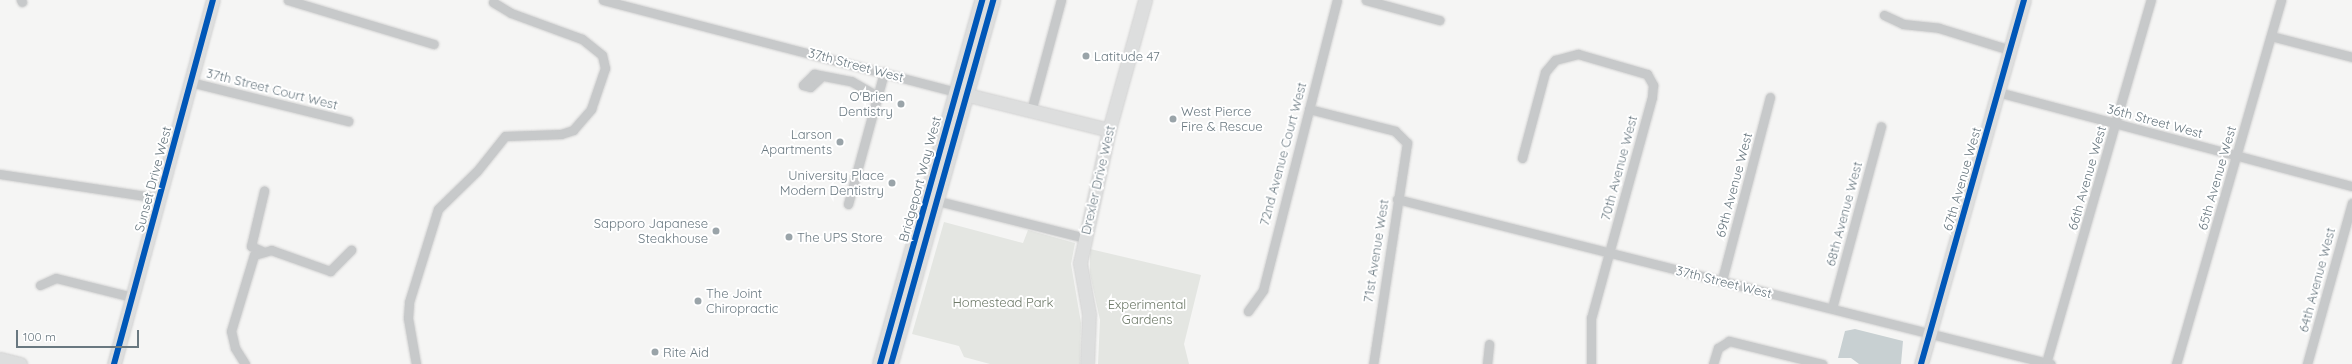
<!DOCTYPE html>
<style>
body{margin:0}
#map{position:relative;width:2352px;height:364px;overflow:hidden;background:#f5f5f4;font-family:Quicksand,sans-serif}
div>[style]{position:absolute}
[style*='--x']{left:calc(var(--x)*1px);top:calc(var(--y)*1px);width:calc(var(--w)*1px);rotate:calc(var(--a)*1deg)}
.green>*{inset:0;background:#e4e6e2}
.water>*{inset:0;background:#c8d0d2}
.roads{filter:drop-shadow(0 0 1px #d1d1d1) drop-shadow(0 0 1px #d1d1d1)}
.street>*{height:9px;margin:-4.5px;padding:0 4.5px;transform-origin:4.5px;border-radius:4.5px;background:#c7c9ca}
.secondary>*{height:13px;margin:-6.5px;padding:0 6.5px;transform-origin:6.5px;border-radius:6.5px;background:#dddede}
.primary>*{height:14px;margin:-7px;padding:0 7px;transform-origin:7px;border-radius:7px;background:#dddede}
.cycleway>*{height:6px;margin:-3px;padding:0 3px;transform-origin:3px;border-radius:3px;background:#0057b8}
.dots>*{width:11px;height:11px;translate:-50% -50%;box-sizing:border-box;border:2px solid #fff;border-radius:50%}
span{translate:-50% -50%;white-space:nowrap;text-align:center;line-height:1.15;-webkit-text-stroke:4px #fff;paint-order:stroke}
.poi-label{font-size:13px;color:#697880}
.left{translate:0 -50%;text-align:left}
.right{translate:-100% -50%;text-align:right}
.street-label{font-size:13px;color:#697880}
.park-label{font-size:13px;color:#6c7867}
.scale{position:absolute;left:16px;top:330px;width:123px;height:18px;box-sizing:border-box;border:2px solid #697880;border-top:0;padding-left:5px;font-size:12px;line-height:14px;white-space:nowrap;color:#697880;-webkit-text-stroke:3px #fff;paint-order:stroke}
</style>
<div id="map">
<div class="green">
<div style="clip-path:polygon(944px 222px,1023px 243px,1028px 230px,1075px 243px,1071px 264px,1081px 323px,1080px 364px,990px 364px,964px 357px,959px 346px,912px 334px)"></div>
<div style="clip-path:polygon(1090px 249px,1201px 275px,1184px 344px,1189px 364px,1098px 364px,1100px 320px,1090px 274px)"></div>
</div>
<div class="water">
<div style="clip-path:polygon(1855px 329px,1903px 341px,1901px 364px,1859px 364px,1851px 358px,1838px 358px,1845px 331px)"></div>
</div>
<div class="roads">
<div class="street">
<div style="--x:21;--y:0;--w:2;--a:63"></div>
<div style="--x:288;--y:0;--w:152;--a:16.8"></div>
<div style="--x:603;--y:0;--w:370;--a:14.6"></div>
<div style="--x:1366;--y:0;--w:76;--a:15.3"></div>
<div style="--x:1884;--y:15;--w:21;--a:25"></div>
<div style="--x:1903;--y:24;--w:36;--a:6"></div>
<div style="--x:1939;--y:28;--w:74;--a:17.2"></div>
<div style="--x:2271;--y:36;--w:84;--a:14.5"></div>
<div style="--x:822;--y:76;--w:16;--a:137"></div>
<div style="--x:810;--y:87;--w:7;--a:-164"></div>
<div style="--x:803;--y:85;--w:16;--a:-45"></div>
<div style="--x:814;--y:74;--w:38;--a:11"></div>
<div style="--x:851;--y:81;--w:30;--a:30"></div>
<div style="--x:190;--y:82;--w:163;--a:13.9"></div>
<div style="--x:1998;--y:92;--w:366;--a:14.9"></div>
<div style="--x:1309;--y:109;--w:89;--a:14.3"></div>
<div style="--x:1395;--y:131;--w:17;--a:45"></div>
<div style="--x:1407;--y:143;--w:224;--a:98.7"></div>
<div style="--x:1031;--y:111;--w:115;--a:-74.9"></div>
<div style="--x:1522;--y:158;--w:89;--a:-75"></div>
<div style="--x:1545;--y:72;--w:16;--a:-50"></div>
<div style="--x:1555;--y:60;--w:24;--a:-15"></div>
<div style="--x:1578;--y:54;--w:72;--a:16.2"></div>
<div style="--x:1647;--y:74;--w:13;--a:61"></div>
<div style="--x:1653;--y:85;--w:12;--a:95"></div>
<div style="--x:1652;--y:97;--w:229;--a:105.4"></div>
<div style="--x:1591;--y:318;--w:46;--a:90"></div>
<div style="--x:0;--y:174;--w:161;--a:8.6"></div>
<div style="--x:1397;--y:199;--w:674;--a:14.16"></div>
<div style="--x:938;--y:201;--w:152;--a:14.1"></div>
<div style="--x:848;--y:204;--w:137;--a:-74.7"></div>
<div style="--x:262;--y:251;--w:12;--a:-156"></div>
<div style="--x:251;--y:246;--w:57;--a:-76.7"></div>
<div style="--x:1722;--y:280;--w:189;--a:-75.3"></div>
<div style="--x:40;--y:285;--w:17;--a:-24"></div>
<div style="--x:56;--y:278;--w:78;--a:14"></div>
<div style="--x:1832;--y:308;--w:188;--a:-74.9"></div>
<div style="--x:1248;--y:311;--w:26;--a:-54"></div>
<div style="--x:1263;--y:290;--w:299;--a:-75.7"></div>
<div style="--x:2046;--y:363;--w:378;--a:-73.9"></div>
<div style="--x:245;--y:364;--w:19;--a:-122"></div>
<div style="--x:235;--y:348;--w:17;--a:-103"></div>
<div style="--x:231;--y:331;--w:79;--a:-73.2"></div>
<div style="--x:254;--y:255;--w:18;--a:-16"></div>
<div style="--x:271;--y:250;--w:63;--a:19.6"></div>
<div style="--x:330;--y:271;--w:30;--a:-45"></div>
<div style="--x:416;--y:364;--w:47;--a:-99.9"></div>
<div style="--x:408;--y:318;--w:16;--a:-86"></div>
<div style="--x:409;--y:302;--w:97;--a:-72.7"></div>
<div style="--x:438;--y:209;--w:54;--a:-44.3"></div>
<div style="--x:477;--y:171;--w:45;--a:-51.3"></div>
<div style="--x:505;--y:136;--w:56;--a:-2"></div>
<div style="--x:561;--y:134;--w:13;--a:-18"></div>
<div style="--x:573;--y:130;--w:28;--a:-49"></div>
<div style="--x:591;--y:109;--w:43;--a:-71.1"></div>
<div style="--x:605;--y:68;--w:13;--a:-103"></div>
<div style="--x:602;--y:55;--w:26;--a:-141"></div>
<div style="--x:582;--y:39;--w:76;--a:-159.9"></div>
<div style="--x:511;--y:13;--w:21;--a:-149"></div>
<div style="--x:1487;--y:364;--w:20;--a:-84"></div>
<div style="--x:1713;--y:364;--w:17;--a:-73"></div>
<div style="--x:1718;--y:348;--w:13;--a:-32"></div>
<div style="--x:1729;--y:341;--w:96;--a:13.9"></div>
<div style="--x:2176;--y:364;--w:379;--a:-73.9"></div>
<div style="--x:2307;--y:364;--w:167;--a:-74.4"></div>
</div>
<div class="secondary">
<div style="--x:968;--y:95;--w:145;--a:13.9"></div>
<div style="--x:0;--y:359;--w:21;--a:14"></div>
<div style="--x:114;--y:364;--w:377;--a:-74.8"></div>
<div style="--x:1087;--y:364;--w:50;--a:-87.7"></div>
<div style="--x:1089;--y:314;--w:52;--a:-100"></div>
<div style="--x:1080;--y:263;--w:136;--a:-77.7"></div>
<div style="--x:1109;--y:130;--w:135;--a:-74.5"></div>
<div style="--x:1921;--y:364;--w:378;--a:-74.2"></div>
</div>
<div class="primary">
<div style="--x:880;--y:364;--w:378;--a:-74.3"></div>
<div style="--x:891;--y:364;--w:378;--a:-74.3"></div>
</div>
</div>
<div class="cycleway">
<div style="--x:114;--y:364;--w:377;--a:-74.8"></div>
<div style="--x:880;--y:364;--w:378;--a:-74.3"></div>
<div style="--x:891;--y:364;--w:378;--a:-74.3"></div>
<div style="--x:1921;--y:364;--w:378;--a:-74.2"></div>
</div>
<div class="dots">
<div style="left:1086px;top:56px;background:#9aa4a9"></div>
<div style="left:901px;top:104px;background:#9aa4a9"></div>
<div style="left:1173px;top:119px;background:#9aa4a9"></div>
<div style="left:840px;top:142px;background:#9aa4a9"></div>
<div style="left:892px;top:183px;background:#9aa4a9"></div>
<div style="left:716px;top:231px;background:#9aa4a9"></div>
<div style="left:789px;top:237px;background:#9aa4a9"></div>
<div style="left:698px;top:301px;background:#9aa4a9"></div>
<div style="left:655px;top:352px;background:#9aa4a9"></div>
</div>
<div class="poi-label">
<span class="left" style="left:1094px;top:56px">Latitude 47</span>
<span class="right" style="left:893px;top:104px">O'Brien<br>Dentistry</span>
<span class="left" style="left:1181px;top:119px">West Pierce<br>Fire &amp; Rescue</span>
<span class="right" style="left:832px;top:142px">Larson<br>Apartments</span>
<span class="right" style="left:884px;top:183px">University Place<br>Modern Dentistry</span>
<span class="right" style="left:708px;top:231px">Sapporo Japanese<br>Steakhouse</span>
<span class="left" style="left:797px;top:237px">The UPS Store</span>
<span class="left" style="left:706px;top:301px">The Joint<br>Chiropractic</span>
<span class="left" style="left:663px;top:352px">Rite Aid</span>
</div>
<div class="street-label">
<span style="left:856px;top:65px;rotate:15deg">37th Street West</span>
<span style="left:272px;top:89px;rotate:14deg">37th Street Court West</span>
<span style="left:2155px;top:121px;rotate:15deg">36th Street West</span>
<span style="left:1283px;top:154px;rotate:-75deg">72nd Avenue Court West</span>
<span style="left:1619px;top:168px;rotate:-75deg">70th Avenue West</span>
<span style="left:2087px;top:178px;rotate:-74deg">66th Avenue West</span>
<span style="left:2217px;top:178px;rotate:-74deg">65th Avenue West</span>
<span style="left:153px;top:179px;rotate:-75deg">Sunset Drive West</span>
<span style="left:920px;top:179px;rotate:-75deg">Bridgeport Way West</span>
<span style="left:1962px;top:179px;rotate:-74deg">67th Avenue West</span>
<span style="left:1098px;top:180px;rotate:-77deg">Drexler Drive West</span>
<span style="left:1734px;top:185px;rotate:-75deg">69th Avenue West</span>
<span style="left:1844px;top:214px;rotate:-75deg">68th Avenue West</span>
<span style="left:1376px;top:251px;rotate:-81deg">71st Avenue West</span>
<span style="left:2317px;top:280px;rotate:-75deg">64th Avenue West</span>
<span style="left:1724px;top:282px;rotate:14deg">37th Street West</span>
</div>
<div class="park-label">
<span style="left:1003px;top:302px">Homestead Park</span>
<span style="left:1147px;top:312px">Experimental<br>Gardens</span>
</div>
<div class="scale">100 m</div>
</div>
